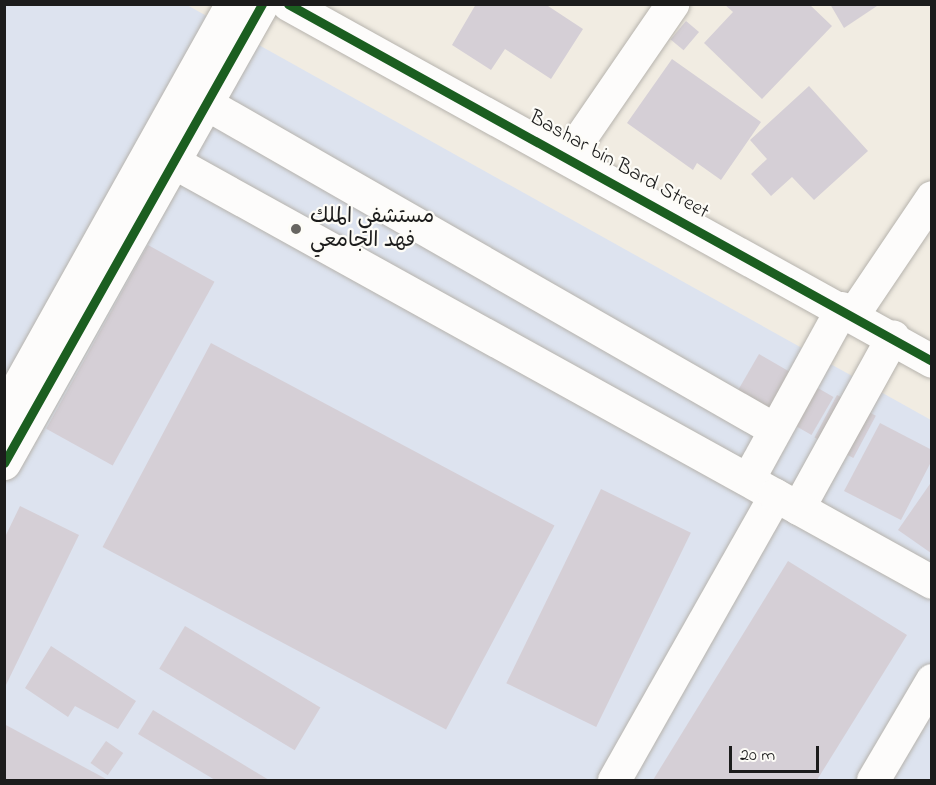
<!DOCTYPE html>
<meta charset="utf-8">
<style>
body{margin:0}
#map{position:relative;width:936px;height:785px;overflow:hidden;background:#f1ece2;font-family:"Indie Flower","Playpen Sans Arabic",sans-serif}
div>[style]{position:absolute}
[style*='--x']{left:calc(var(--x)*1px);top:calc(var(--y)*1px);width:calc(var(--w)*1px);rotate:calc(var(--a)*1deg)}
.built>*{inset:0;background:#dde3ef}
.building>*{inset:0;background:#d5cfd6;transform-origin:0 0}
.roads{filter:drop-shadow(0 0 2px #b6b3ad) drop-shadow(0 0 2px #b6b3ad)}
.minor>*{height:33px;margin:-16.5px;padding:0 16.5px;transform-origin:16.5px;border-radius:16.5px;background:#fdfcfb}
.cycleway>*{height:9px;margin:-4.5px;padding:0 4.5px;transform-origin:4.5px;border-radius:4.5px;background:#1b5e20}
.dots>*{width:16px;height:16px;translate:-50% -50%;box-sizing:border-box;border:3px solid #fdfcf7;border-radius:50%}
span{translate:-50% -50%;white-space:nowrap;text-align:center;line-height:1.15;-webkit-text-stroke:4.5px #fdfcf7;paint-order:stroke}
.street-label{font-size:21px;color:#1c1c1c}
.poi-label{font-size:21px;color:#1c1c1c}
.left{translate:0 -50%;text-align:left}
.frame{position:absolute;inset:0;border:6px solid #1c1c1c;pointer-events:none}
.scale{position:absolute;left:729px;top:746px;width:90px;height:27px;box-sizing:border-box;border:3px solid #1c1c1c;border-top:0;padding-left:8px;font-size:18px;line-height:21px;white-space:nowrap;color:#1c1c1c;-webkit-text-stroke:4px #fdfcf7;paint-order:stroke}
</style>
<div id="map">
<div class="built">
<div style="clip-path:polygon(5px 5px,187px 5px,931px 420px,931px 780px,5px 780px)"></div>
</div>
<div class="building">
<div style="clip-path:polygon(476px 4px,545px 4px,583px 29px,551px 79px,505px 49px,491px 70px,452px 45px)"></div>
<div style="clip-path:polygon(724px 4px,809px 4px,832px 26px,762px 99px,704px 43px,733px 12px)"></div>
<div style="clip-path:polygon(830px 4px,880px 4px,844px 28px)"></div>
<div style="left:686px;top:21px;width:17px;height:24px;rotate:40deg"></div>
<div style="clip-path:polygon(672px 59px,761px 122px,721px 180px,697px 163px,693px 170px,627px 123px)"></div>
<div style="clip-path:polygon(809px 86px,868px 151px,814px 200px,792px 177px,771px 196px,751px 174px,767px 159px,750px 140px)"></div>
<div style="left:148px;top:245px;width:76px;height:210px;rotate:29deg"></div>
<div style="left:211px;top:343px;width:389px;height:231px;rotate:28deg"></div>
<div style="left:759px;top:354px;width:86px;height:44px;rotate:30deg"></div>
<div style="left:837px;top:395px;width:44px;height:48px;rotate:28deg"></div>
<div style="clip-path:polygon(880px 423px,932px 450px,932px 460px,901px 520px,844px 491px)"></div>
<div style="clip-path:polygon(932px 481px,932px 552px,931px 553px,898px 530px)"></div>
<div style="left:601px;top:489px;width:100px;height:216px;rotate:26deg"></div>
<div style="clip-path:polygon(20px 506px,79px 535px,4px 689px,4px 539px)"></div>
<div style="clip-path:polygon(788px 561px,907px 635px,817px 780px,653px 780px)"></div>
<div style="left:185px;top:626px;width:158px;height:50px;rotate:31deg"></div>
<div style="clip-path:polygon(51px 646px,136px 701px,118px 729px,75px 706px,68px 717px,25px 688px)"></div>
<div style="clip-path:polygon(153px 710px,269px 780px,215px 780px,138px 734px)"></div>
<div style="clip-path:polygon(4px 724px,108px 780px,4px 780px)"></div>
<div style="left:106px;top:741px;width:21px;height:27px;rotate:35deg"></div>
</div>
<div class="roads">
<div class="minor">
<div style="--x:288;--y:4;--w:736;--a:29"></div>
<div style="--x:207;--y:104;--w:654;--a:29.82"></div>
<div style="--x:152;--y:150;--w:712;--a:28.98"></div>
<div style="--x:567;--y:157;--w:186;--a:-55.5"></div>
<div style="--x:853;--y:314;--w:141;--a:-56"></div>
<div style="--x:4;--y:411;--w:466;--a:-60.8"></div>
<div style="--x:4;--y:463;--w:527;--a:-60.66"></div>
<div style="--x:748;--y:479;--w:195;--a:-61.2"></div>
<div style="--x:798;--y:508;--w:196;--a:-61.1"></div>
<div style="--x:614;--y:780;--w:327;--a:-60.5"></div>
<div style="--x:775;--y:495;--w:179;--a:29"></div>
<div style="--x:873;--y:780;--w:116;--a:-59.5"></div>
</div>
</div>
<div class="cycleway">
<div style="--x:288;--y:4;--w:736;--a:29"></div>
<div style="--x:4;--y:463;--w:527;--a:-60.66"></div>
</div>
<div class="dots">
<div style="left:296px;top:229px;background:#676561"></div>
</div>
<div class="street-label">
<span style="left:619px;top:165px;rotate:29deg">Bashar bin Bard Street</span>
</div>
<div class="poi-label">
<span class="left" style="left:310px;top:229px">مستشفي الملك<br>فهد الجامعي</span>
</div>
<div class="frame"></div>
<div class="scale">20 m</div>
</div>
